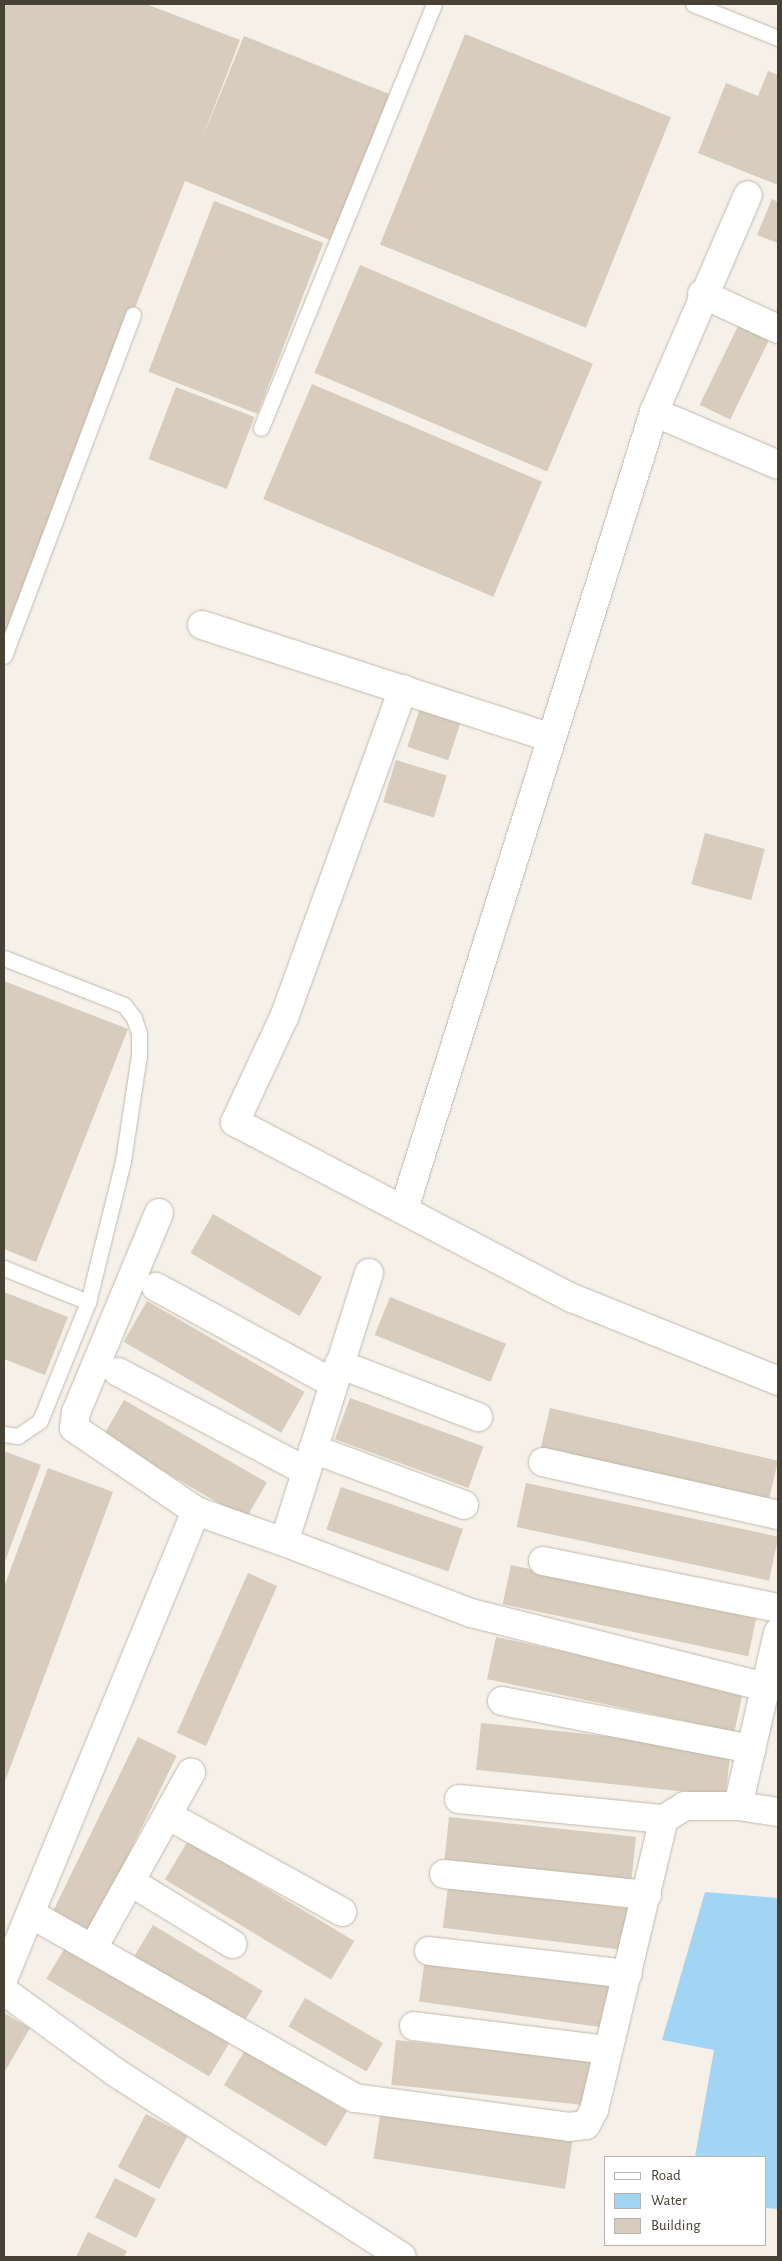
<!DOCTYPE html>
<style>
body{margin:0}
#map{position:relative;width:782px;height:2261px;overflow:hidden;background:#f5f0e8;font-family:"Alegreya Sans",sans-serif}
div>[style]{position:absolute}
[style*='--x']{left:calc(var(--x)*1px);top:calc(var(--y)*1px);width:calc(var(--w)*1px);rotate:calc(var(--a)*1deg)}
.water>*{inset:0;background:#a2d5f4}
.building>*{inset:0;background:#d7ccbd;transform-origin:0 0}
.roads{filter:drop-shadow(0 0 1px #c1b8aa) drop-shadow(0 0 1px #c1b8aa)}
.lane>*{height:15px;margin:-7.5px;padding:0 7.5px;transform-origin:7.5px;border-radius:7.5px;background:#fff}
.street>*{height:28px;margin:-14px;padding:0 14px;transform-origin:14px;border-radius:14px;background:#fff}
span{translate:-50% -50%;white-space:nowrap;text-align:center;line-height:1.15;-webkit-text-stroke:4px #fff;paint-order:stroke}
.frame{position:absolute;inset:0;border:5px solid #484136;pointer-events:none}
.legend{position:absolute;left:604px;top:2156px;width:162px;height:90px;box-sizing:border-box;background:#fff;border:1px solid #b6b3af;margin:0;padding:6px 9px;list-style:none;font-size:15px;color:#484136}
.legend li{display:flex;align-items:center;gap:10px;height:25px}
.legend b{width:25px;border:1px solid #b6b3af}
</style>
<div id="map">
<div class="water">
<div style="clip-path:polygon(705px 1892px,778px 1898px,778px 2209px,766px 2208px,766px 2157px,695px 2157px,714px 2050px,662px 2040px)"></div>
</div>
<div class="building">
<div style="clip-path:polygon(4px 4px,146px 4px,240px 40px,200px 144px,244px 36px,394px 96px,335px 242px,185px 181px,4px 640px)"></div>
<div style="left:465px;top:34px;width:222px;height:227px;rotate:22deg"></div>
<div style="clip-path:polygon(768px 71px,778px 75px,778px 185px,698px 153px,726px 83px,758px 96px)"></div>
<div style="clip-path:polygon(772px 199px,778px 202px,778px 243px,757px 235px)"></div>
<div style="left:214px;top:201px;width:117px;height:183px;rotate:21deg"></div>
<div style="left:360px;top:265px;width:253px;height:117px;rotate:23deg"></div>
<div style="left:740px;top:322px;width:34px;height:92px;rotate:26deg"></div>
<div style="left:312px;top:384px;width:250px;height:125px;rotate:23deg"></div>
<div style="left:176px;top:387px;width:84px;height:77px;rotate:21deg"></div>
<div style="left:421px;top:705px;width:43px;height:44px;rotate:18deg"></div>
<div style="left:396px;top:760px;width:53px;height:44px;rotate:17deg"></div>
<div style="left:705px;top:833px;width:62px;height:53px;rotate:15deg"></div>
<div style="clip-path:polygon(4px 981px,128px 1029px,36px 1262px,4px 1249px)"></div>
<div style="left:213px;top:1214px;width:126px;height:45px;rotate:30deg"></div>
<div style="clip-path:polygon(4px 1292px,68px 1317px,45px 1375px,4px 1359px)"></div>
<div style="left:390px;top:1297px;width:125px;height:41px;rotate:22deg"></div>
<div style="left:147px;top:1301px;width:182px;height:47px;rotate:30deg"></div>
<div style="left:350px;top:1398px;width:142px;height:44px;rotate:20deg"></div>
<div style="left:124px;top:1400px;width:165px;height:42px;rotate:30deg"></div>
<div style="left:550px;top:1408px;width:234px;height:41px;rotate:13deg"></div>
<div style="clip-path:polygon(4px 1451px,41px 1465px,4px 1564px)"></div>
<div style="clip-path:polygon(48px 1468px,113px 1492px,4px 1784px,4px 1587px)"></div>
<div style="left:526px;top:1483px;width:258px;height:45px;rotate:12deg"></div>
<div style="left:341px;top:1487px;width:129px;height:45px;rotate:19deg"></div>
<div style="left:511px;top:1565px;width:251px;height:40px;rotate:12deg"></div>
<div style="left:248px;top:1573px;width:32px;height:175px;rotate:24deg"></div>
<div style="left:496px;top:1637px;width:253px;height:43px;rotate:12deg"></div>
<div style="left:481px;top:1723px;width:251px;height:47px;rotate:6deg"></div>
<div style="left:138px;top:1737px;width:43px;height:195px;rotate:26deg"></div>
<div style="left:449px;top:1817px;width:188px;height:43px;rotate:6deg"></div>
<div style="left:188px;top:1841px;width:194px;height:45px;rotate:31deg"></div>
<div style="left:448px;top:1886px;width:187px;height:42px;rotate:7deg"></div>
<div style="left:153px;top:1925px;width:128px;height:40px;rotate:31deg"></div>
<div style="left:69px;top:1941px;width:190px;height:44px;rotate:31deg"></div>
<div style="left:425px;top:1959px;width:193px;height:43px;rotate:8deg"></div>
<div style="left:305px;top:1998px;width:90px;height:33px;rotate:30deg"></div>
<div style="clip-path:polygon(4px 2013px,30px 2028px,4px 2073px)"></div>
<div style="left:396px;top:2040px;width:198px;height:45px;rotate:6deg"></div>
<div style="left:245px;top:2050px;width:119px;height:41px;rotate:31deg"></div>
<div style="left:381px;top:2110px;width:194px;height:49px;rotate:9deg"></div>
<div style="left:146px;top:2114px;width:47px;height:60px;rotate:28deg"></div>
<div style="left:115px;top:2178px;width:46px;height:44px;rotate:27deg"></div>
<div style="clip-path:polygon(88px 2232px,127px 2251px,124px 2257px,76px 2257px)"></div>
</div>
<div class="roads">
<div class="lane">
<div style="--x:693;--y:4;--w:92;--a:21.8"></div>
<div style="--x:261;--y:428;--w:458;--a:-67.8"></div>
<div style="--x:4;--y:656;--w:365;--a:-69.3"></div>
<div style="--x:4;--y:958;--w:129;--a:21.4"></div>
<div style="--x:124;--y:1005;--w:16;--a:52"></div>
<div style="--x:134;--y:1018;--w:16;--a:72"></div>
<div style="--x:139;--y:1033;--w:22;--a:90"></div>
<div style="--x:139;--y:1055;--w:107;--a:98.6"></div>
<div style="--x:123;--y:1161;--w:145;--a:103.9"></div>
<div style="--x:4;--y:1268;--w:91;--a:22"></div>
<div style="--x:88;--y:1302;--w:128;--a:112"></div>
<div style="--x:40;--y:1421;--w:27;--a:146"></div>
<div style="--x:18;--y:1436;--w:14;--a:-172"></div>
</div>
<div class="street">
<div style="--x:702;--y:294;--w:84;--a:24.7"></div>
<div style="--x:654;--y:412;--w:135;--a:23.1"></div>
<div style="--x:202;--y:625;--w:367;--a:17.9"></div>
<div style="--x:403;--y:689;--w:349;--a:109.9"></div>
<div style="--x:284;--y:1017;--w:116;--a:115"></div>
<div style="--x:235;--y:1122;--w:380;--a:27.6"></div>
<div style="--x:572;--y:1298;--w:222;--a:21.9"></div>
<div style="--x:404;--y:1209;--w:835;--a:-72.58"></div>
<div style="--x:654;--y:412;--w:236;--a:-66.6"></div>
<div style="--x:159;--y:1213;--w:216;--a:112.6"></div>
<div style="--x:76;--y:1412;--w:16;--a:97"></div>
<div style="--x:74;--y:1428;--w:148;--a:34.2"></div>
<div style="--x:369;--y:1273;--w:282;--a:107.5"></div>
<div style="--x:284;--y:1542;--w:200;--a:20.8"></div>
<div style="--x:471;--y:1613;--w:304;--a:14.1"></div>
<div style="--x:156;--y:1287;--w:201;--a:28.5"></div>
<div style="--x:339;--y:1364;--w:149;--a:20.9"></div>
<div style="--x:118;--y:1372;--w:212;--a:27.8"></div>
<div style="--x:313;--y:1449;--w:161;--a:20.3"></div>
<div style="--x:543;--y:1462;--w:241;--a:12.7"></div>
<div style="--x:543;--y:1561;--w:240;--a:11.3"></div>
<div style="--x:502;--y:1701;--w:254;--a:10.9"></div>
<div style="--x:459;--y:1799;--w:206;--a:5.6"></div>
<div style="--x:738;--y:1806;--w:178;--a:-77"></div>
<div style="--x:169;--y:1816;--w:198;--a:29"></div>
<div style="--x:444;--y:1874;--w:204;--a:5.9"></div>
<div style="--x:131;--y:1882;--w:119;--a:31.5"></div>
<div style="--x:31;--y:1914;--w:373;--a:29.6"></div>
<div style="--x:355;--y:2098;--w:216;--a:7.7"></div>
<div style="--x:569;--y:2127;--w:17;--a:-7"></div>
<div style="--x:586;--y:2125;--w:17;--a:-62"></div>
<div style="--x:594;--y:2110;--w:299;--a:-76.5"></div>
<div style="--x:664;--y:1819;--w:25;--a:-32"></div>
<div style="--x:685;--y:1806;--w:53;--a:0"></div>
<div style="--x:738;--y:1806;--w:40;--a:8.5"></div>
<div style="--x:93;--y:1948;--w:201;--a:-60.8"></div>
<div style="--x:429;--y:1951;--w:200;--a:6.6"></div>
<div style="--x:4;--y:1977;--w:504;--a:-67.61"></div>
<div style="--x:196;--y:1511;--w:93;--a:19.4"></div>
<div style="--x:4;--y:1991;--w:137;--a:36.1"></div>
<div style="--x:115;--y:2072;--w:341;--a:32.8"></div>
<div style="--x:414;--y:2026;--w:194;--a:7.1"></div>
</div>
</div>
<div class="frame"></div>
<ul class="legend">
<li><b style="height:6px;background:#fff"></b>Road</li>
<li><b style="height:14px;background:#a2d5f4"></b>Water</li>
<li><b style="height:14px;background:#d7ccbd"></b>Building</li>
</ul>
</div>
